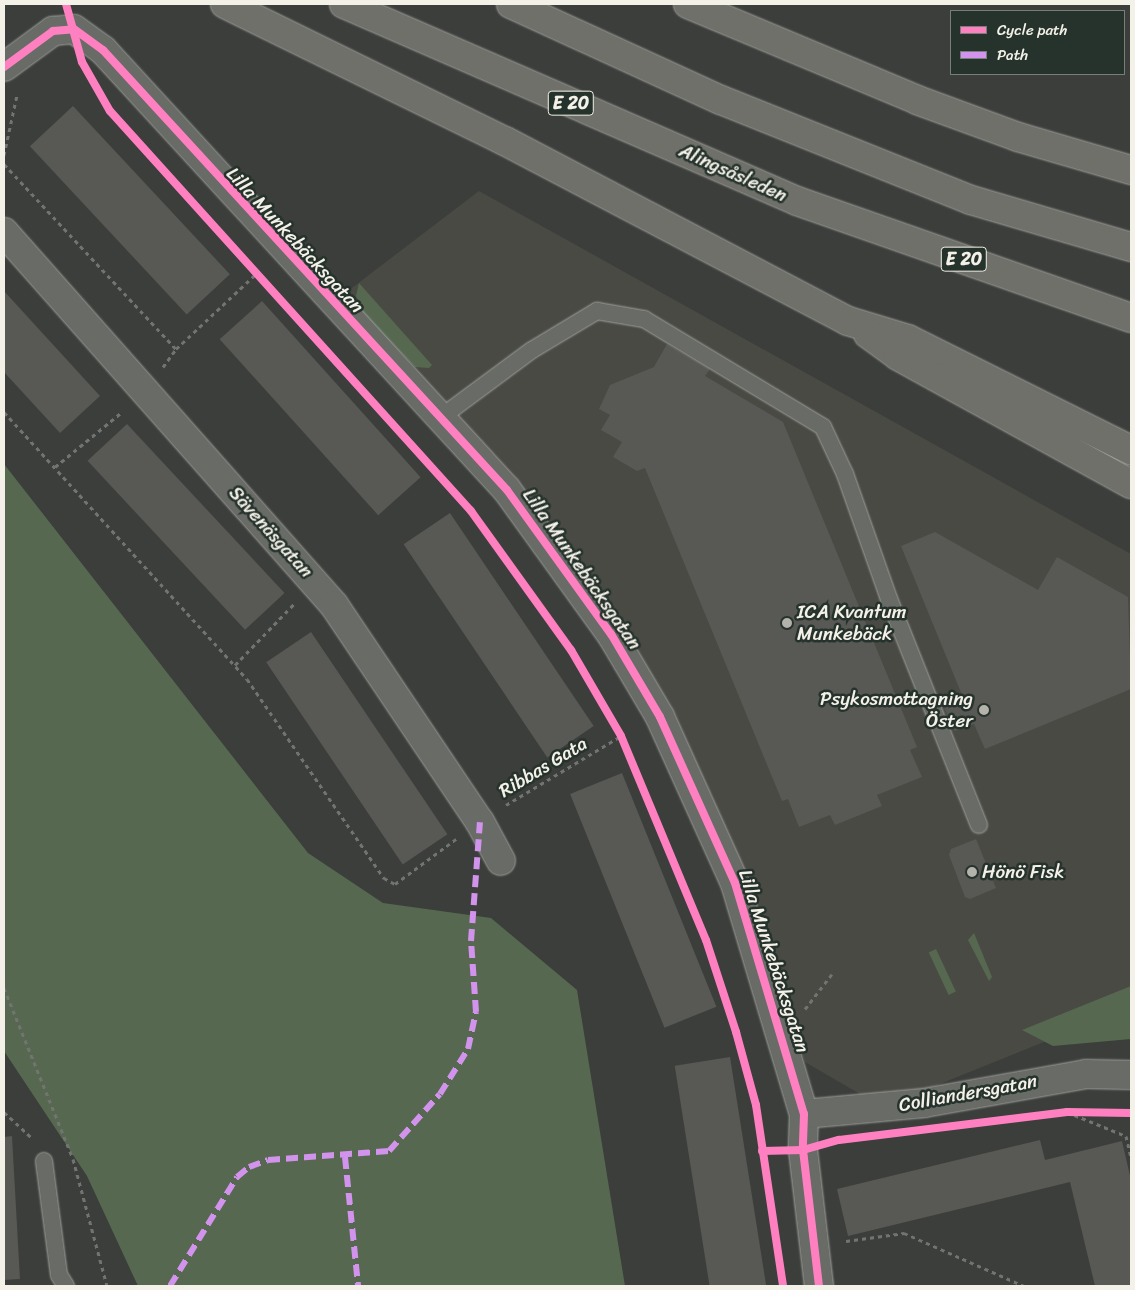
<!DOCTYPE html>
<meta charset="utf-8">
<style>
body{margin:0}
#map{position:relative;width:1135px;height:1290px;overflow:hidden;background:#3b3e3a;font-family:Sriracha,sans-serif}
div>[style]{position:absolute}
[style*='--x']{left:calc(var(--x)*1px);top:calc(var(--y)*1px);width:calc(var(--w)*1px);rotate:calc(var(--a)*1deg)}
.built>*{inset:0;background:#494a44}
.green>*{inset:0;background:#566850;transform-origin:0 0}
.building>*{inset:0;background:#585855;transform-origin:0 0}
.path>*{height:3px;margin-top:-1.5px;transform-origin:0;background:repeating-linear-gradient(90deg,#717470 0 4px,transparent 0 8px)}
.roads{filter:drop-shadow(0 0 1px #9f9f9c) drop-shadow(0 0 1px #9f9f9c)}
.service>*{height:16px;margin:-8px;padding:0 8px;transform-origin:8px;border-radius:8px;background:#696b66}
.minor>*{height:28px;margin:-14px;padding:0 14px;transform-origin:14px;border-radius:14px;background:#696b66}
.motorway>*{height:28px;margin:-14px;padding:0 14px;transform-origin:14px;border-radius:14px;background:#6f706a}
.quiet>*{height:6px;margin-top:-3px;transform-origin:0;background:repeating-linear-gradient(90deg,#d193ec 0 12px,transparent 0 18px)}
.cycleway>*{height:8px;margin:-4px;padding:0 4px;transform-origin:4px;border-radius:4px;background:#ff80c0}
.dots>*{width:14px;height:14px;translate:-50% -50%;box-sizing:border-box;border:2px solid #26332d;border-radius:50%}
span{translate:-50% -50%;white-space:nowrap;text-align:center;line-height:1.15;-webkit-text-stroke:5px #26332d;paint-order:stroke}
.shield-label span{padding:1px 4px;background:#26332d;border:1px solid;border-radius:4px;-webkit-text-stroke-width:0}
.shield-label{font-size:18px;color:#f4f1e8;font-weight:700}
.street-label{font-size:19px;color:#f4f1e8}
.poi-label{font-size:19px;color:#f4f1e8}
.left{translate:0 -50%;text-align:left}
.right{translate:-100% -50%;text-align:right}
.frame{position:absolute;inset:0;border:5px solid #f4f1e8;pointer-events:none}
.legend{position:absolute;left:950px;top:10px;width:175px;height:65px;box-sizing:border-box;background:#26332d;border:1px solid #787f78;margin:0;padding:6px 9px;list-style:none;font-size:15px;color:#f4f1e8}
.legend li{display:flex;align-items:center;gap:10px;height:25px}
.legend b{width:25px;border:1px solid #787f78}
</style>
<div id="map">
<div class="built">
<div style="clip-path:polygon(479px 191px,1131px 554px,1131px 1007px,915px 1094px,865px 1097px,805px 1062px,743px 874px,674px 713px,577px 556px,340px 297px)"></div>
</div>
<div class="green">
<div style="clip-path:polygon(359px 283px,432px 365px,429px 368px,415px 367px,365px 317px,356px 296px)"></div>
<div style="clip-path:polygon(4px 464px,308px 853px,383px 903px,491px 918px,577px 990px,625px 1286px,138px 1286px,87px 1176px,4px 1051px)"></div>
<div style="clip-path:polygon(974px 933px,992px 977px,989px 981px,968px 940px)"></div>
<div style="left:936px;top:949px;width:47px;height:8px;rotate:65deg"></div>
<div style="clip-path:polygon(1131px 986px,1131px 1039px,1053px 1046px,1022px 1030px)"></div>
</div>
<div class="building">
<div style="left:73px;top:106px;width:230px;height:59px;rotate:47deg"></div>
<div style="clip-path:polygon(4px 291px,100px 396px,60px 433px,4px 372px)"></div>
<div style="left:262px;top:301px;width:237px;height:57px;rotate:48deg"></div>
<div style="clip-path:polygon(667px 344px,710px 369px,705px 376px,783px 422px,917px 747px,910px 750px,922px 777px,877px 795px,882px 806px,835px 825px,830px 815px,799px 827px,788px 799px,782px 801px,645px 468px,637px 471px,613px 457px,622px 442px,601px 430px,610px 415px,599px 409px,610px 385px,654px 367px)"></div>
<div style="left:127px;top:424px;width:231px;height:54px;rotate:47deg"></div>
<div style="left:450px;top:513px;width:257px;height:56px;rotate:56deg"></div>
<div style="clip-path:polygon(935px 532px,1038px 590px,1057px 557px,1128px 597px,1131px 689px,985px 749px,974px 724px,955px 731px,942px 703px,962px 695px,901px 546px)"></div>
<div style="left:311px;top:632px;width:244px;height:54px;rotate:56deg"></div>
<div style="left:622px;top:773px;width:252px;height:56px;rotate:68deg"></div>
<div style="clip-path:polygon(976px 839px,996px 888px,970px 899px,965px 897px,949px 855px,951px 849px)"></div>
<div style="left:730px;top:1057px;width:232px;height:56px;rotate:81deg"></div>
<div style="clip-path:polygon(12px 1136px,20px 1279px,4px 1280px,4px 1137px)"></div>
<div style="clip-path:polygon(1040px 1140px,1045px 1160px,1122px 1141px,1131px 1180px,1131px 1286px,1095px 1286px,1070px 1182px,848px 1236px,837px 1189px)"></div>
</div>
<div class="path">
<div style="--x:4;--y:155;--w:61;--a:-77.8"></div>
<div style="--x:4;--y:164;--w:253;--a:47.1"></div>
<div style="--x:163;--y:367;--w:22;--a:-54"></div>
<div style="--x:176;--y:349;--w:112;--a:-43.2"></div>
<div style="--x:4;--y:412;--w:361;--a:47.7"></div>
<div style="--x:247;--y:679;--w:242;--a:55.5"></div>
<div style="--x:384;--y:878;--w:13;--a:29"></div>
<div style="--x:395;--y:884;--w:76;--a:-36.4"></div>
<div style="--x:55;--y:467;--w:87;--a:-39.4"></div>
<div style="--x:235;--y:665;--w:85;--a:-46"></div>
<div style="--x:506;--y:805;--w:134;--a:-31"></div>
<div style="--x:4;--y:988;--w:184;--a:68"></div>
<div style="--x:73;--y:1159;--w:131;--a:75"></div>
<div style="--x:805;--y:1009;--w:44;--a:-52.4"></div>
<div style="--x:4;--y:1112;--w:38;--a:43"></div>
<div style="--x:1067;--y:1112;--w:64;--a:22.1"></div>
<div style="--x:1126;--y:1136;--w:22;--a:77"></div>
<div style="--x:846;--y:1241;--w:59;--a:-7.9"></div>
<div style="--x:904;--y:1233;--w:131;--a:23.8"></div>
</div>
<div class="roads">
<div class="service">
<div style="--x:440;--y:418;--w:114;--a:-36.5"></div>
<div style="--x:532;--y:350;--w:76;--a:-31"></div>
<div style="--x:597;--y:311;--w:48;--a:9.7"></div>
<div style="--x:644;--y:319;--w:209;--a:31.1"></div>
<div style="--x:823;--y:427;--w:52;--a:64.9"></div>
<div style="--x:845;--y:474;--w:133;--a:70.6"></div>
<div style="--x:889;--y:599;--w:243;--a:68.3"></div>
<div style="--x:44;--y:1161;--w:115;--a:82.5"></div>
<div style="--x:59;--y:1275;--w:13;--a:58"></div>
</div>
<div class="minor">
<div style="--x:4;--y:67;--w:61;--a:-36.3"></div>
<div style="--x:53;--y:31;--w:21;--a:-5"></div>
<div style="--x:74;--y:29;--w:36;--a:36"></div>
<div style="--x:103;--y:50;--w:597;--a:47.44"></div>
<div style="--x:507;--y:490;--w:178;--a:54.2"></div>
<div style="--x:611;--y:634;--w:96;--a:59.4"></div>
<div style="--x:660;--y:717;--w:182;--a:65.7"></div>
<div style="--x:735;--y:883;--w:241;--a:73.4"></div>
<div style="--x:804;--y:1114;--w:36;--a:92"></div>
<div style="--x:803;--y:1150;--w:137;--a:83.3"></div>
<div style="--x:4;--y:232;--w:498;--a:48.5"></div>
<div style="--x:334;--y:605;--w:262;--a:56.1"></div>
<div style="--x:480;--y:822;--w:44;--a:61.7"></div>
<div style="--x:804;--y:1114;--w:121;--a:-5.2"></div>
<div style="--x:924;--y:1103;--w:165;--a:-10.1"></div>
<div style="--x:1086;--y:1074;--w:45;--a:1.3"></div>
</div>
<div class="motorway">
<div style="--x:225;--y:4;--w:312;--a:26.1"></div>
<div style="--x:505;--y:141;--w:387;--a:27.7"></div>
<div style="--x:848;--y:321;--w:63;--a:16.7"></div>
<div style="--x:908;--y:339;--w:249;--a:26.5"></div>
<div style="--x:344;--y:4;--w:494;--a:23.5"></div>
<div style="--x:797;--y:201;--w:354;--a:19.3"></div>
<div style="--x:511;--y:4;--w:231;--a:24.6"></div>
<div style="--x:721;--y:100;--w:269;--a:21.8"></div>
<div style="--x:971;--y:200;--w:167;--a:16.4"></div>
<div style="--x:688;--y:4;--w:248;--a:22.7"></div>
<div style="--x:917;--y:100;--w:108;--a:20.1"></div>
<div style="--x:1018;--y:137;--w:118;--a:16.3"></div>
<div style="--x:868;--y:334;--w:37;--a:36"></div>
<div style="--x:898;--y:356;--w:266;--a:28.8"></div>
</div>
</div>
<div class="quiet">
<div style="--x:345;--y:1157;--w:130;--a:84.2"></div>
<div style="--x:170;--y:1286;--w:128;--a:-58.4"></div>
<div style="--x:237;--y:1177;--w:16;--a:-40"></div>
<div style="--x:249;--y:1167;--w:20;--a:-20"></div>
<div style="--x:268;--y:1160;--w:121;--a:-4.3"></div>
<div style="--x:389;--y:1151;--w:76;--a:-48.2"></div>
<div style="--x:440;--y:1094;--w:53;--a:-58.1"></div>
<div style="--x:468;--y:1049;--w:38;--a:-78"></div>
<div style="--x:476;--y:1012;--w:71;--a:-94"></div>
<div style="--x:471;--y:941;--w:119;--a:-85.7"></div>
</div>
<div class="cycleway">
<div style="--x:66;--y:4;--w:60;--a:74.6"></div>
<div style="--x:82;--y:62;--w:56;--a:60.3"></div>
<div style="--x:110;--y:111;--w:539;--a:47.93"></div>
<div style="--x:471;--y:511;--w:171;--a:54.3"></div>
<div style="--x:571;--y:650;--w:99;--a:59.8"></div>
<div style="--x:621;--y:736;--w:221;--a:67.4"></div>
<div style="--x:706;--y:940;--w:97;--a:71.9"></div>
<div style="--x:736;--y:1032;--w:76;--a:74.7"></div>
<div style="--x:756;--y:1105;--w:183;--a:81.5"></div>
<div style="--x:4;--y:67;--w:61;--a:-36.3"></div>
<div style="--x:53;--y:31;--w:21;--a:-5"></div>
<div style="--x:74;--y:29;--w:36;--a:36"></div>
<div style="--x:103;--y:50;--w:597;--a:47.44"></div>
<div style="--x:507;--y:490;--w:178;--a:54.2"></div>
<div style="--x:611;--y:634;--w:96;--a:59.4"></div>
<div style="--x:660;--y:717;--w:182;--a:65.7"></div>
<div style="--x:735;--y:883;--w:241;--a:73.4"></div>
<div style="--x:804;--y:1114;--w:36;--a:92"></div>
<div style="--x:803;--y:1150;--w:137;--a:83.3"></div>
<div style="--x:762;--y:1151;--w:41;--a:-1.4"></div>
<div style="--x:803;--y:1150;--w:37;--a:-16"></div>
<div style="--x:839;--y:1140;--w:230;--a:-7"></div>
<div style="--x:1067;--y:1112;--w:64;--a:0.9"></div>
</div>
<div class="dots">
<div style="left:787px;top:623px;background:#b3b2ab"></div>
<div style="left:984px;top:710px;background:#b3b2ab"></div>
<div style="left:972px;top:872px;background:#b3b2ab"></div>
</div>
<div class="shield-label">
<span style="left:571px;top:103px">E 20</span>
<span style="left:964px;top:259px">E 20</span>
</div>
<div class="street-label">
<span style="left:733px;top:173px;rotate:24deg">Alingsåsleden</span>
<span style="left:295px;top:240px;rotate:47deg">Lilla Munkebäcksgatan</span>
<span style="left:271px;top:532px;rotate:48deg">Sävenäsgatan</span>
<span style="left:582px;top:569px;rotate:55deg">Lilla Munkebäcksgatan</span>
<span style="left:543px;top:767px;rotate:-31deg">Ribbas Gata</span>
<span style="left:774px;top:961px;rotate:72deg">Lilla Munkebäcksgatan</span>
<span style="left:968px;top:1093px;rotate:-10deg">Colliandersgatan</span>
</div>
<div class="poi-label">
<span class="left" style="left:797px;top:623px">ICA Kvantum<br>Munkebäck</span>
<span class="right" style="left:973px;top:710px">Psykosmottagning<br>Öster</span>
<span class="left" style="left:982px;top:872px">Hönö Fisk</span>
</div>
<div class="frame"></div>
<ul class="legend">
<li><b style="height:6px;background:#ff80c0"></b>Cycle path</li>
<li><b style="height:6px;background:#d193ec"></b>Path</li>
</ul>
</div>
